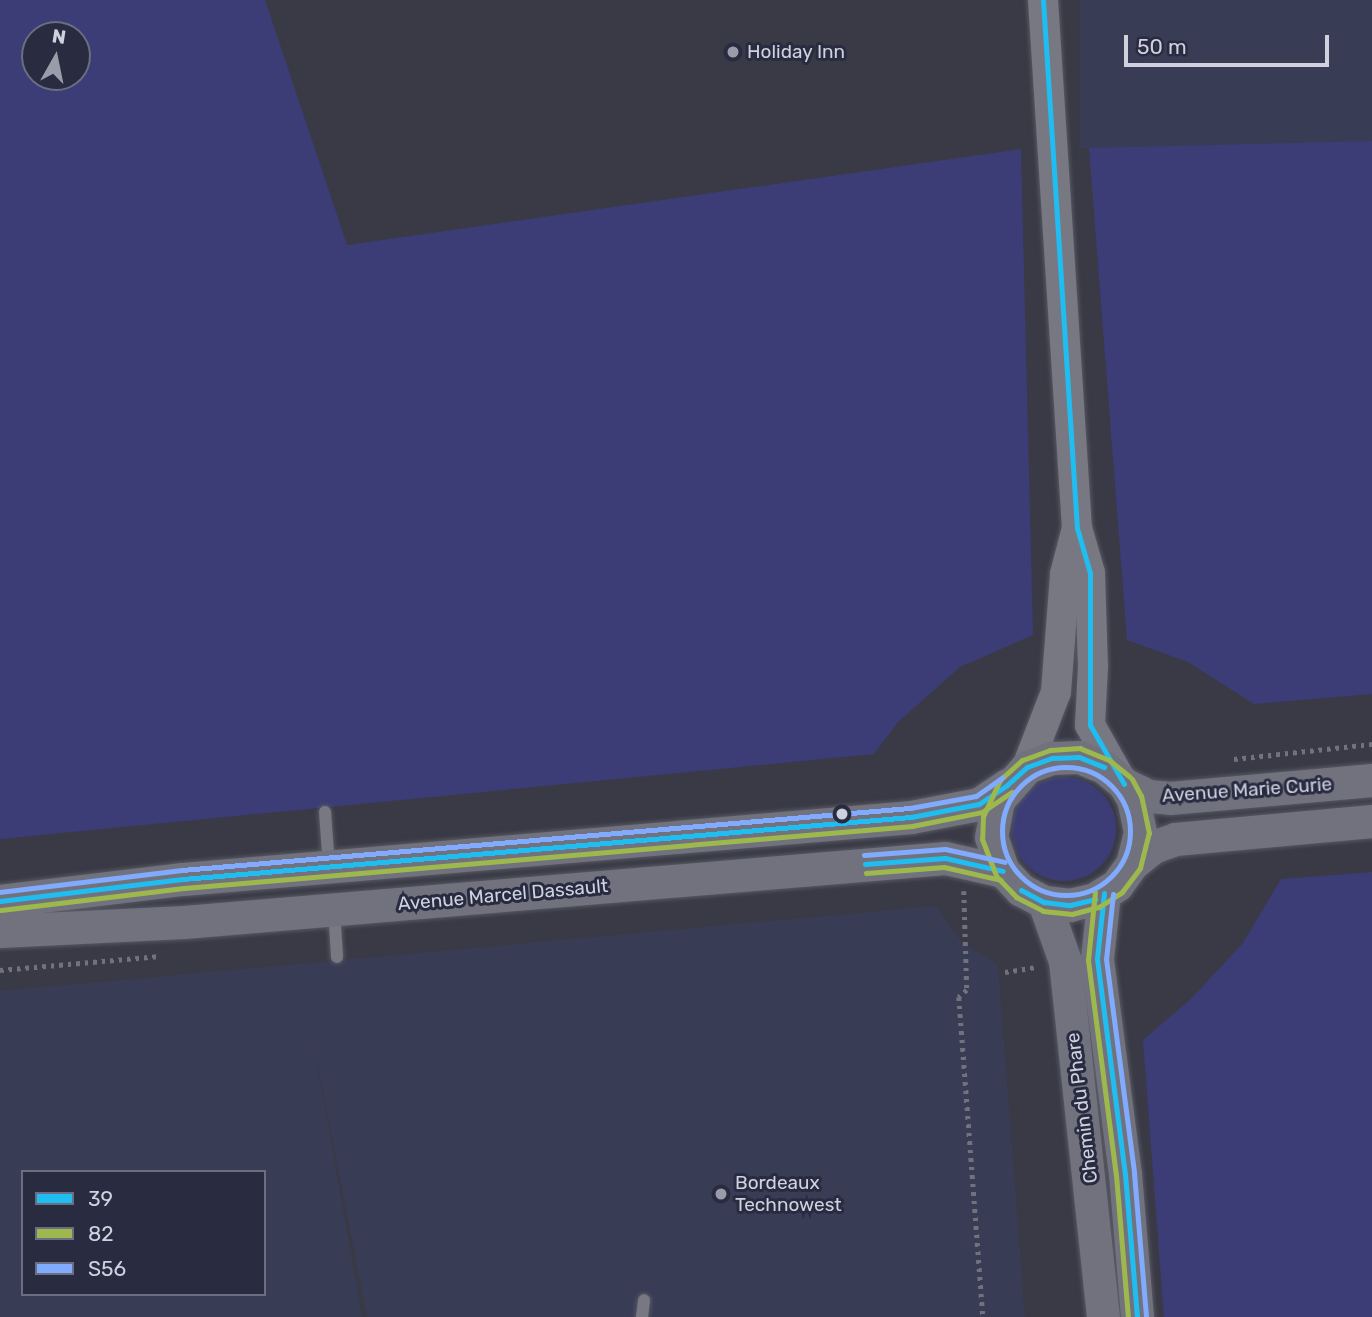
<!DOCTYPE html>
<style>
body{margin:0}
#map{position:relative;width:1372px;height:1317px;overflow:hidden;background:#393a45;font-family:Rubik,sans-serif}
div>[style]{position:absolute}
[style*='--x']{left:calc(var(--x)*1px);top:calc(var(--y)*1px);width:calc(var(--w)*1px);rotate:calc(var(--a)*1deg)}
.built>*{inset:0;background:#393c55;transform-origin:0 0}
.green>*{inset:0;background:#3c3d76}
.round{border-radius:50%}
.path>*{height:4.5px;margin-top:-2.25px;transform-origin:0;background:repeating-linear-gradient(90deg,#71737c 0 3.5px,transparent 0 8.5px)}
.roads{filter:drop-shadow(0 0 2px #565862) drop-shadow(0 0 2px #565862)}
.service>*{height:12px;margin:-6px;padding:0 6px;transform-origin:6px;border-radius:6px;background:#777882}
.tertiary>*{height:30px;margin:-15px;padding:0 15px;transform-origin:15px;border-radius:15px;background:#777882}
.secondary>*{height:33px;margin:-16.5px;padding:0 16.5px;transform-origin:16.5px;border-radius:16.5px;background:#71727d}
.bus-1>*{height:5px;margin:-2.5px;padding:0 2.5px;transform-origin:2.5px;border-radius:2.5px;background:#20bdf0}
.bus-2>*{height:5px;margin:-2.5px;padding:0 2.5px;transform-origin:2.5px;border-radius:2.5px;background:#9db94e}
.bus-3>*{height:5px;margin:-2.5px;padding:0 2.5px;transform-origin:2.5px;border-radius:2.5px;background:#80abff}
.bus-3>.ring{margin:-2.5px;padding:0;box-sizing:content-box;background:none;border:5px solid #80abff;border-radius:50%}
.dots>*{width:19px;height:19px;translate:-50% -50%;box-sizing:border-box;border:4px solid #292b41;border-radius:50%}
span{translate:-50% -50%;white-space:nowrap;text-align:center;line-height:1.15;-webkit-text-stroke:6px #292b41;paint-order:stroke}
.poi-label{font-size:19px;color:#cfd1df}
.left{translate:0 -50%;text-align:left}
.street-label{font-size:19px;color:#cfd1df}
.legend{position:absolute;left:21px;top:1170px;width:245px;height:126px;box-sizing:border-box;background:#292b41;border:2px solid #6b6d80;margin:0;padding:9px 12px;list-style:none;font-size:21px;color:#cfd1df}
.legend li{display:flex;align-items:center;gap:14px;height:35px}
.legend b{width:35px;border:2px solid #6b6d80}
.north{position:absolute;left:21px;top:21px;width:70px;height:70px;box-sizing:border-box;background:#292b41;border:2px solid #6b6d80;border-radius:50%;rotate:9deg;font-size:19px;font-weight:700;line-height:28px;text-align:center;color:#cfd1df}
.north::after{content:'';display:block;margin:auto;width:24px;height:32px;background:#9a9ca9;clip-path:polygon(50% 0,100% 100%,50% 72%,0 100%)}
.scale{position:absolute;left:1124px;top:35px;width:205px;height:32px;box-sizing:border-box;border:4px solid #cfd1df;border-top:0;padding-left:9px;font-size:21px;line-height:24px;white-space:nowrap;color:#cfd1df;-webkit-text-stroke:5px #292b41;paint-order:stroke}
</style>
<div id="map">
<div class="built">
<div style="left:1080px;top:0;width:292px;height:148px"></div>
<div style="clip-path:polygon(evenodd,935px 906px,963px 943px,998px 965px,1025px 1317px,367px 1317px,313px 1039px,362px 1317px,0 1317px,0 991px,935px 906px,23px 1172px,264px 1172px,264px 1294px,23px 1294px,23px 1172px)"></div>
</div>
<div class="green">
<div style="clip-path:polygon(evenodd,0 0,265px 0,347px 245px,1021px 149px,1033px 635px,960px 667px,898px 722px,874px 754px,0 839px,0 0,35px 35px,77px 35px,77px 77px,35px 77px,35px 35px)"></div>
<div style="clip-path:polygon(1372px 141px,1372px 694px,1254px 704px,1188px 662px,1127px 640px,1089px 148px)"></div>
<div class="round" style="left:1012px;top:777px;width:104px;height:104px"></div>
<div style="clip-path:polygon(1372px 872px,1372px 1317px,1164px 1317px,1143px 1040px,1192px 998px,1243px 943px,1281px 879px)"></div>
</div>
<div class="path">
<div style="--x:1234;--y:759;--w:139;--a:-6.2"></div>
<div style="--x:964;--y:891;--w:99;--a:88.3"></div>
<div style="--x:967;--y:990;--w:11;--a:139"></div>
<div style="--x:959;--y:997;--w:321;--a:85.7"></div>
<div style="--x:0;--y:970;--w:161;--a:-5"></div>
<div style="--x:1005;--y:972;--w:30;--a:-9"></div>
</div>
<div class="roads">
<div class="service">
<div style="--x:325;--y:812;--w:55;--a:85.8"></div>
<div style="--x:334;--y:910;--w:47;--a:86.3"></div>
<div style="--x:642;--y:1317;--w:17;--a:-83"></div>
</div>
<div class="tertiary">
<div style="--x:1043;--y:0;--w:529;--a:86.32"></div>
<div style="--x:1077;--y:528;--w:47;--a:73.9"></div>
<div style="--x:1090;--y:573;--w:93;--a:88.2"></div>
<div style="--x:1093;--y:666;--w:59;--a:92.9"></div>
<div style="--x:1090;--y:725;--w:65;--a:60.7"></div>
<div style="--x:1027;--y:767;--w:80;--a:-68.9"></div>
<div style="--x:1056;--y:692;--w:118;--a:-85.6"></div>
<div style="--x:1065;--y:574;--w:48;--a:-75.4"></div>
</div>
<div class="secondary">
<div style="--x:1124;--y:784;--w:17;--a:59"></div>
<div style="--x:1133;--y:799;--w:34;--a:78"></div>
<div style="--x:1140;--y:832;--w:33;--a:104"></div>
<div style="--x:1132;--y:864;--w:26;--a:126"></div>
<div style="--x:1117;--y:885;--w:26;--a:148"></div>
<div style="--x:1095;--y:899;--w:26;--a:167"></div>
<div style="--x:1070;--y:905;--w:26;--a:-173"></div>
<div style="--x:1044;--y:902;--w:26;--a:-152"></div>
<div style="--x:1021;--y:890;--w:26;--a:-133"></div>
<div style="--x:1003;--y:871;--w:36;--a:-109"></div>
<div style="--x:991;--y:837;--w:38;--a:-79"></div>
<div style="--x:998;--y:800;--w:44;--a:-48.7"></div>
<div style="--x:1027;--y:767;--w:27;--a:-20"></div>
<div style="--x:1052;--y:758;--w:27;--a:-2"></div>
<div style="--x:1079;--y:757;--w:27;--a:22"></div>
<div style="--x:1104;--y:767;--w:26;--a:40"></div>
<div style="--x:1124;--y:784;--w:28;--a:26"></div>
<div style="--x:1149;--y:796;--w:21;--a:5"></div>
<div style="--x:1170;--y:798;--w:203;--a:-5.1"></div>
<div style="--x:1132;--y:864;--w:27;--a:-39"></div>
<div style="--x:1153;--y:847;--w:23;--a:-20"></div>
<div style="--x:1175;--y:839;--w:198;--a:-5.2"></div>
<div style="--x:1104;--y:893;--w:66;--a:96.1"></div>
<div style="--x:1097;--y:959;--w:217;--a:82.6"></div>
<div style="--x:1125;--y:1174;--w:144;--a:85.2"></div>
<div style="--x:0;--y:901;--w:184;--a:-6.9"></div>
<div style="--x:183;--y:879;--w:731;--a:-4.87"></div>
<div style="--x:911;--y:817;--w:69;--a:-10.8"></div>
<div style="--x:979;--y:804;--w:34;--a:-34"></div>
<div style="--x:1044;--y:902;--w:63;--a:70.4"></div>
<div style="--x:1065;--y:961;--w:358;--a:83.9"></div>
<div style="--x:0;--y:931;--w:184;--a:-2.8"></div>
<div style="--x:184;--y:922;--w:764;--a:-4.81"></div>
<div style="--x:945;--y:858;--w:59;--a:12.6"></div>
</div>
</div>
<div class="bus-1">
<div style="--x:1043;--y:0;--w:529;--a:86.32"></div>
<div style="--x:1077;--y:528;--w:47;--a:73.9"></div>
<div style="--x:1090;--y:573;--w:152;--a:90"></div>
<div style="--x:1090;--y:725;--w:68;--a:60"></div>
<div style="--x:1007;--y:785;--w:27;--a:-42"></div>
<div style="--x:1027;--y:767;--w:27;--a:-20"></div>
<div style="--x:1052;--y:758;--w:27;--a:-2"></div>
<div style="--x:1079;--y:757;--w:27;--a:22"></div>
<div style="--x:865;--y:864;--w:80;--a:-4.3"></div>
<div style="--x:945;--y:858;--w:59;--a:12.6"></div>
<div style="--x:1021;--y:890;--w:26;--a:28"></div>
<div style="--x:1044;--y:902;--w:26;--a:7"></div>
<div style="--x:1070;--y:905;--w:26;--a:-13"></div>
<div style="--x:1104;--y:893;--w:66;--a:96.1"></div>
<div style="--x:1097;--y:959;--w:217;--a:82.6"></div>
<div style="--x:1125;--y:1174;--w:144;--a:85.2"></div>
<div style="--x:0;--y:901;--w:184;--a:-6.9"></div>
<div style="--x:183;--y:879;--w:731;--a:-4.87"></div>
<div style="--x:911;--y:817;--w:69;--a:-10.8"></div>
<div style="--x:979;--y:804;--w:34;--a:-34"></div>
</div>
<div class="bus-2">
<div style="--x:1130;--y:777;--w:27;--a:-141"></div>
<div style="--x:1109;--y:760;--w:31;--a:-158"></div>
<div style="--x:1080;--y:748;--w:30;--a:176"></div>
<div style="--x:1050;--y:750;--w:30;--a:160"></div>
<div style="--x:1022;--y:760;--w:30;--a:138"></div>
<div style="--x:1000;--y:780;--w:40;--a:115"></div>
<div style="--x:983;--y:816;--w:23;--a:92"></div>
<div style="--x:982;--y:839;--w:40;--a:69"></div>
<div style="--x:996;--y:876;--w:29;--a:46"></div>
<div style="--x:1016;--y:897;--w:30;--a:27"></div>
<div style="--x:1043;--y:911;--w:29;--a:6"></div>
<div style="--x:1072;--y:914;--w:28;--a:-15"></div>
<div style="--x:1099;--y:907;--w:27;--a:-33"></div>
<div style="--x:1122;--y:892;--w:30;--a:-53"></div>
<div style="--x:1140;--y:868;--w:36;--a:-76"></div>
<div style="--x:1149;--y:833;--w:38;--a:-102"></div>
<div style="--x:1141;--y:796;--w:19;--a:-118"></div>
<div style="--x:866;--y:873;--w:78;--a:-4.4"></div>
<div style="--x:944;--y:867;--w:58;--a:12.8"></div>
<div style="--x:1095;--y:892;--w:68;--a:95.9"></div>
<div style="--x:1088;--y:960;--w:217;--a:82.6"></div>
<div style="--x:1116;--y:1175;--w:143;--a:85.2"></div>
<div style="--x:1;--y:910;--w:184;--a:-6.9"></div>
<div style="--x:184;--y:888;--w:731;--a:-4.87"></div>
<div style="--x:912;--y:826;--w:71;--a:-11.3"></div>
<div style="--x:982;--y:812;--w:36;--a:-34"></div>
</div>
<div class="bus-3">
<div class="ring" style="left:1002px;top:767px;width:123px;height:123px"></div>
<div style="--x:864;--y:855;--w:81;--a:-4.2"></div>
<div style="--x:945;--y:849;--w:61;--a:12.2"></div>
<div style="--x:0;--y:892;--w:183;--a:-6.9"></div>
<div style="--x:182;--y:870;--w:731;--a:-4.87"></div>
<div style="--x:910;--y:808;--w:67;--a:-10.3"></div>
<div style="--x:976;--y:796;--w:32;--a:-35"></div>
<div style="--x:1113;--y:894;--w:65;--a:96.1"></div>
<div style="--x:1106;--y:959;--w:216;--a:82.5"></div>
<div style="--x:1134;--y:1173;--w:144;--a:85.2"></div>
</div>
<div class="dots">
<div style="left:733px;top:52px;background:#9a9ca9"></div>
<div style="left:842px;top:814px;background:#cfd1df"></div>
<div style="left:721px;top:1194px;background:#9a9ca9"></div>
</div>
<div class="poi-label">
<span class="left" style="left:747px;top:52px">Holiday Inn</span>
<span class="left" style="left:735px;top:1194px">Bordeaux<br>Technowest</span>
</div>
<div class="street-label">
<span style="left:1247px;top:790px;rotate:-4deg">Avenue Marie Curie</span>
<span style="left:503px;top:895px;rotate:-5deg">Avenue Marcel Dassault</span>
<span style="left:1082px;top:1108px;rotate:-97deg">Chemin du Phare</span>
</div>
<ul class="legend">
<li><b style="height:9px;background:#20bdf0"></b>39</li>
<li><b style="height:9px;background:#9db94e"></b>82</li>
<li><b style="height:9px;background:#80abff"></b>S56</li>
</ul>
<div class="north">N</div>
<div class="scale">50 m</div>
</div>
